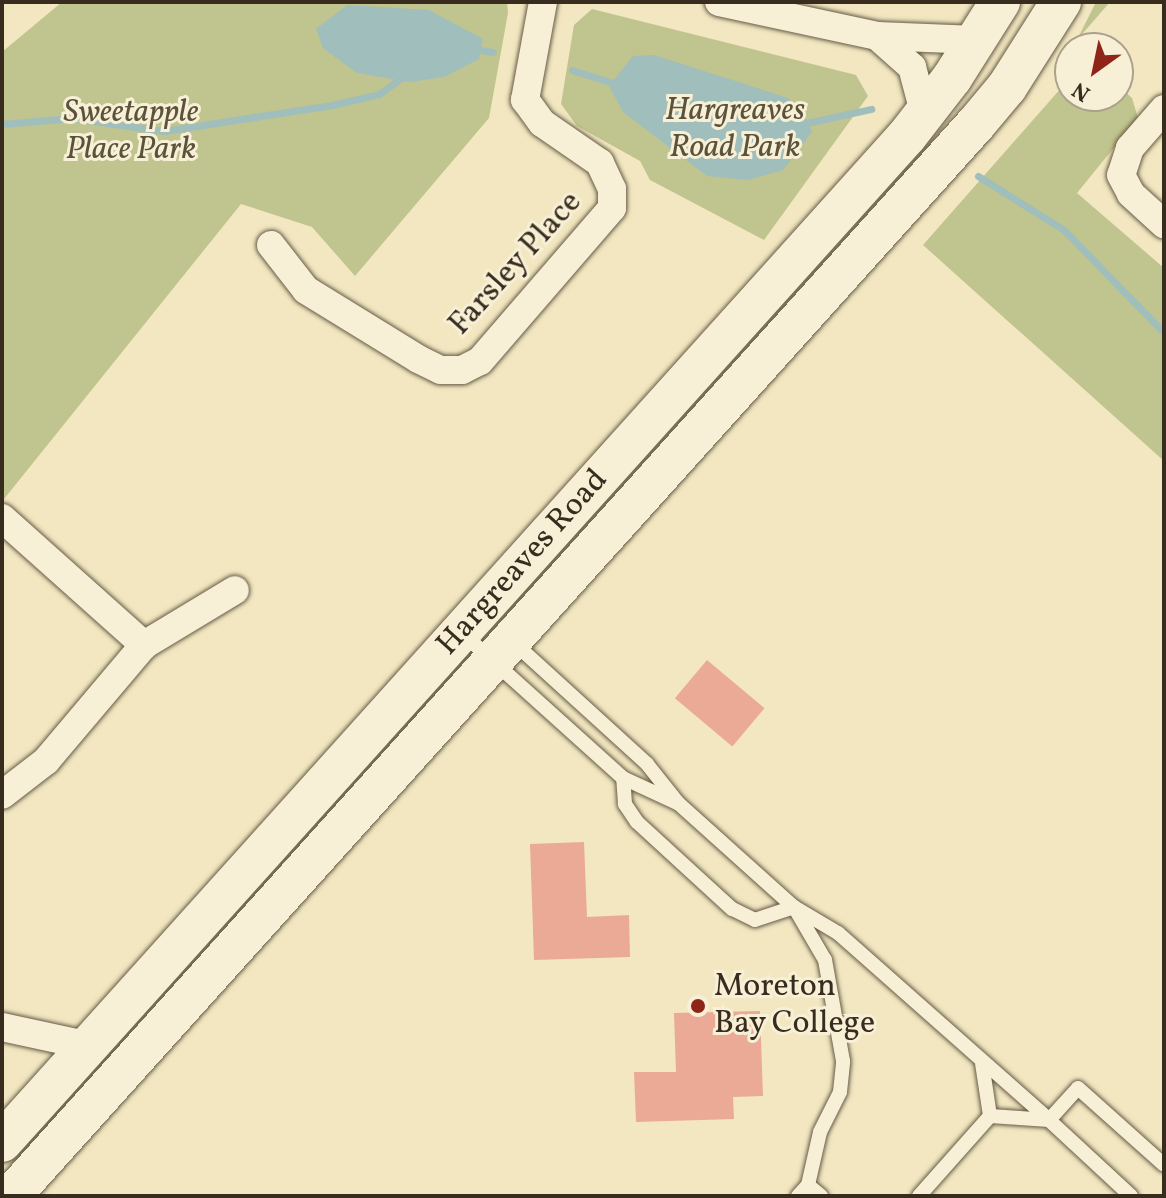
<!DOCTYPE html>
<style>
body{margin:0}
#map{position:relative;width:1166px;height:1198px;overflow:hidden;background:#f2e7c0;font-family:Vollkorn,serif}
div>[style]{position:absolute}
[style*='--x']{left:calc(var(--x)*1px);top:calc(var(--y)*1px);width:calc(var(--w)*1px);rotate:calc(var(--a)*1deg)}
.green>*{inset:0;background:#c0c48e}
.water>*{inset:0;background:#9fbebc}
.stream>*{height:7px;margin:-3.5px;padding:0 3.5px;transform-origin:3.5px;border-radius:3.5px;background:#9fbebc}
.building>*{inset:0;background:#eaaa96;transform-origin:0 0}
.roads{filter:drop-shadow(0 0 2px #665b46) drop-shadow(0 0 2px #665b46)}
.service>*{height:14px;margin:-7px;padding:0 7px;transform-origin:7px;border-radius:7px;background:#f7efd6}
.minor>*{height:28px;margin:-14px;padding:0 14px;transform-origin:14px;border-radius:14px;background:#f7efd6}
.secondary>*{height:40px;margin:-20px;padding:0 20px;transform-origin:20px;border-radius:20px;background:#f7efd6}
.dots>*{width:22px;height:22px;translate:-50% -50%;box-sizing:border-box;border:4px solid #f7efd6;border-radius:50%}
span{translate:-50% -50%;white-space:nowrap;text-align:center;line-height:1.15;-webkit-text-stroke:6px #f7efd6;paint-order:stroke}
.park-label{font-size:32px;color:#5a523a;font-style:italic}
.street-label{font-size:32px;color:#382c1e}
.poi-label{font-size:32px;color:#382c1e}
.left{translate:0 -50%;text-align:left}
.frame{position:absolute;inset:0;border:4px solid #382c1e;pointer-events:none}
.north{position:absolute;left:1054px;top:32px;width:80px;height:80px;box-sizing:border-box;background:#f7efd6;border:2px solid #aba18c;border-radius:50%;rotate:213deg;font-size:22px;font-weight:700;line-height:32px;text-align:center;color:#382c1e}
.north::after{content:'';display:block;margin:auto;width:28px;height:36px;background:#8f2418;clip-path:polygon(50% 0,100% 100%,50% 72%,0 100%)}
</style>
<div id="map">
<div class="green">
<div style="clip-path:polygon(62px 2px,507px 2px,508px 13px,489px 118px,355px 276px,312px 227px,241px 204px,4px 499px,2px 52px)"></div>
<div style="clip-path:polygon(1096px 2px,1110px 2px,1077px 40px)"></div>
<div style="clip-path:polygon(592px 9px,856px 75px,868px 96px,764px 240px,650px 180px,640px 161px,577px 126px,561px 104px,574px 25px)"></div>
<div style="clip-path:polygon(1070px 78px,1070px 96px,1118px 96px,1118px 85px,1132px 98px,1138px 118px,1077px 193px,1164px 268px,1164px 461px,923px 245px)"></div>
</div>
<div class="water">
<div style="clip-path:polygon(347px 5px,429px 10px,483px 39px,479px 59px,444px 77px,410px 82px,357px 73px,323px 48px,316px 29px)"></div>
<div style="clip-path:polygon(654px 55px,788px 98px,804px 113px,812px 132px,783px 170px,748px 180px,707px 176px,623px 112px,609px 86px,633px 56px)"></div>
</div>
<div class="stream">
<div style="--x:474;--y:49;--w:19;--a:9"></div>
<div style="--x:572;--y:70;--w:49;--a:17.7"></div>
<div style="--x:2;--y:124;--w:70;--a:-4.9"></div>
<div style="--x:72;--y:118;--w:93;--a:8"></div>
<div style="--x:164;--y:131;--w:170;--a:-8.8"></div>
<div style="--x:332;--y:105;--w:48;--a:-13.2"></div>
<div style="--x:379;--y:94;--w:32;--a:-36"></div>
<div style="--x:802;--y:124;--w:71;--a:-12.3"></div>
<div style="--x:978;--y:176;--w:102;--a:32.1"></div>
<div style="--x:1064;--y:230;--w:144;--a:45.8"></div>
</div>
<div class="building">
<div style="left:707px;top:660px;width:75px;height:50px;rotate:40deg"></div>
<div style="clip-path:polygon(584px 842px,587px 917px,629px 915px,630px 957px,534px 960px,530px 844px)"></div>
<div style="clip-path:polygon(760px 1011px,763px 1096px,733px 1097px,734px 1119px,636px 1122px,634px 1072px,676px 1072px,674px 1013px)"></div>
</div>
<div class="roads">
<div class="service">
<div style="--x:463;--y:634;--w:215;--a:42"></div>
<div style="--x:623;--y:778;--w:60;--a:24.8"></div>
<div style="--x:512;--y:641;--w:183;--a:42.3"></div>
<div style="--x:647;--y:764;--w:50;--a:51.5"></div>
<div style="--x:678;--y:803;--w:156;--a:41.9"></div>
<div style="--x:794;--y:907;--w:41;--a:161.6"></div>
<div style="--x:755;--y:920;--w:25;--a:-154"></div>
<div style="--x:732;--y:909;--w:129;--a:-137.5"></div>
<div style="--x:637;--y:822;--w:22;--a:-124"></div>
<div style="--x:625;--y:804;--w:26;--a:-94"></div>
<div style="--x:982;--y:1063;--w:54;--a:81.4"></div>
<div style="--x:808;--y:1185;--w:17;--a:40"></div>
<div style="--x:798;--y:1196;--w:15;--a:-48"></div>
<div style="--x:808;--y:1185;--w:54;--a:-77.2"></div>
<div style="--x:820;--y:1132;--w:45;--a:-63.4"></div>
<div style="--x:840;--y:1092;--w:31;--a:-84"></div>
<div style="--x:843;--y:1061;--w:103;--a:-100.1"></div>
<div style="--x:825;--y:960;--w:61;--a:-120.3"></div>
<div style="--x:794;--y:907;--w:51;--a:30.6"></div>
<div style="--x:838;--y:933;--w:282;--a:41.5"></div>
<div style="--x:1049;--y:1120;--w:59;--a:-176.1"></div>
<div style="--x:919;--y:1196;--w:107;--a:-48.4"></div>
<div style="--x:1131;--y:1196;--w:112;--a:-137.2"></div>
<div style="--x:1049;--y:1120;--w:43;--a:-47.8"></div>
<div style="--x:1078;--y:1088;--w:115;--a:41.8"></div>
</div>
<div class="minor">
<div style="--x:719;--y:2;--w:162;--a:12.1"></div>
<div style="--x:877;--y:36;--w:100;--a:2.3"></div>
<div style="--x:877;--y:36;--w:47;--a:41.5"></div>
<div style="--x:912;--y:67;--w:51;--a:75.1"></div>
<div style="--x:1164;--y:109;--w:52;--a:131.1"></div>
<div style="--x:1130;--y:148;--w:28;--a:108"></div>
<div style="--x:1121;--y:175;--w:21;--a:62"></div>
<div style="--x:1131;--y:194;--w:45;--a:42.3"></div>
<div style="--x:271;--y:245;--w:57;--a:52.1"></div>
<div style="--x:306;--y:290;--w:132;--a:31.6"></div>
<div style="--x:418;--y:359;--w:25;--a:26"></div>
<div style="--x:441;--y:370;--w:21;--a:0"></div>
<div style="--x:462;--y:370;--w:20;--a:-27"></div>
<div style="--x:480;--y:361;--w:202;--a:-49.2"></div>
<div style="--x:612;--y:208;--w:19;--a:-90"></div>
<div style="--x:612;--y:189;--w:29;--a:-115"></div>
<div style="--x:600;--y:163;--w:70;--a:-145.4"></div>
<div style="--x:542;--y:123;--w:29;--a:-126"></div>
<div style="--x:525;--y:100;--w:100;--a:-79.6"></div>
<div style="--x:2;--y:518;--w:191;--a:41.8"></div>
<div style="--x:2;--y:795;--w:56;--a:-37.7"></div>
<div style="--x:46;--y:761;--w:152;--a:-49.8"></div>
<div style="--x:144;--y:645;--w:106;--a:-31.1"></div>
<div style="--x:2;--y:1027;--w:90;--a:12.2"></div>
</div>
<div class="secondary">
<div style="--x:2;--y:1142;--w:1353;--a:-48.03"></div>
<div style="--x:907;--y:136;--w:73;--a:-52.2"></div>
<div style="--x:952;--y:78;--w:90;--a:-57.7"></div>
<div style="--x:11;--y:1196;--w:1442;--a:-48.01"></div>
<div style="--x:976;--y:124;--w:48;--a:-50"></div>
<div style="--x:1007;--y:87;--w:101;--a:-57.6"></div>
</div>
</div>
<div class="dots">
<div style="left:698px;top:1006px;background:#8f2418"></div>
</div>
<div class="park-label">
<span style="left:735px;top:130px">Hargreaves<br>Road Park</span>
<span style="left:131px;top:132px">Sweetapple<br>Place Park</span>
</div>
<div class="street-label">
<span style="left:516px;top:264px;rotate:-48deg">Farsley Place</span>
<span style="left:523px;top:563px;rotate:-48deg">Hargreaves Road</span>
</div>
<div class="poi-label">
<span class="left" style="left:714px;top:1006px">Moreton<br>Bay College</span>
</div>
<div class="frame"></div>
<div class="north">N</div>
</div>
